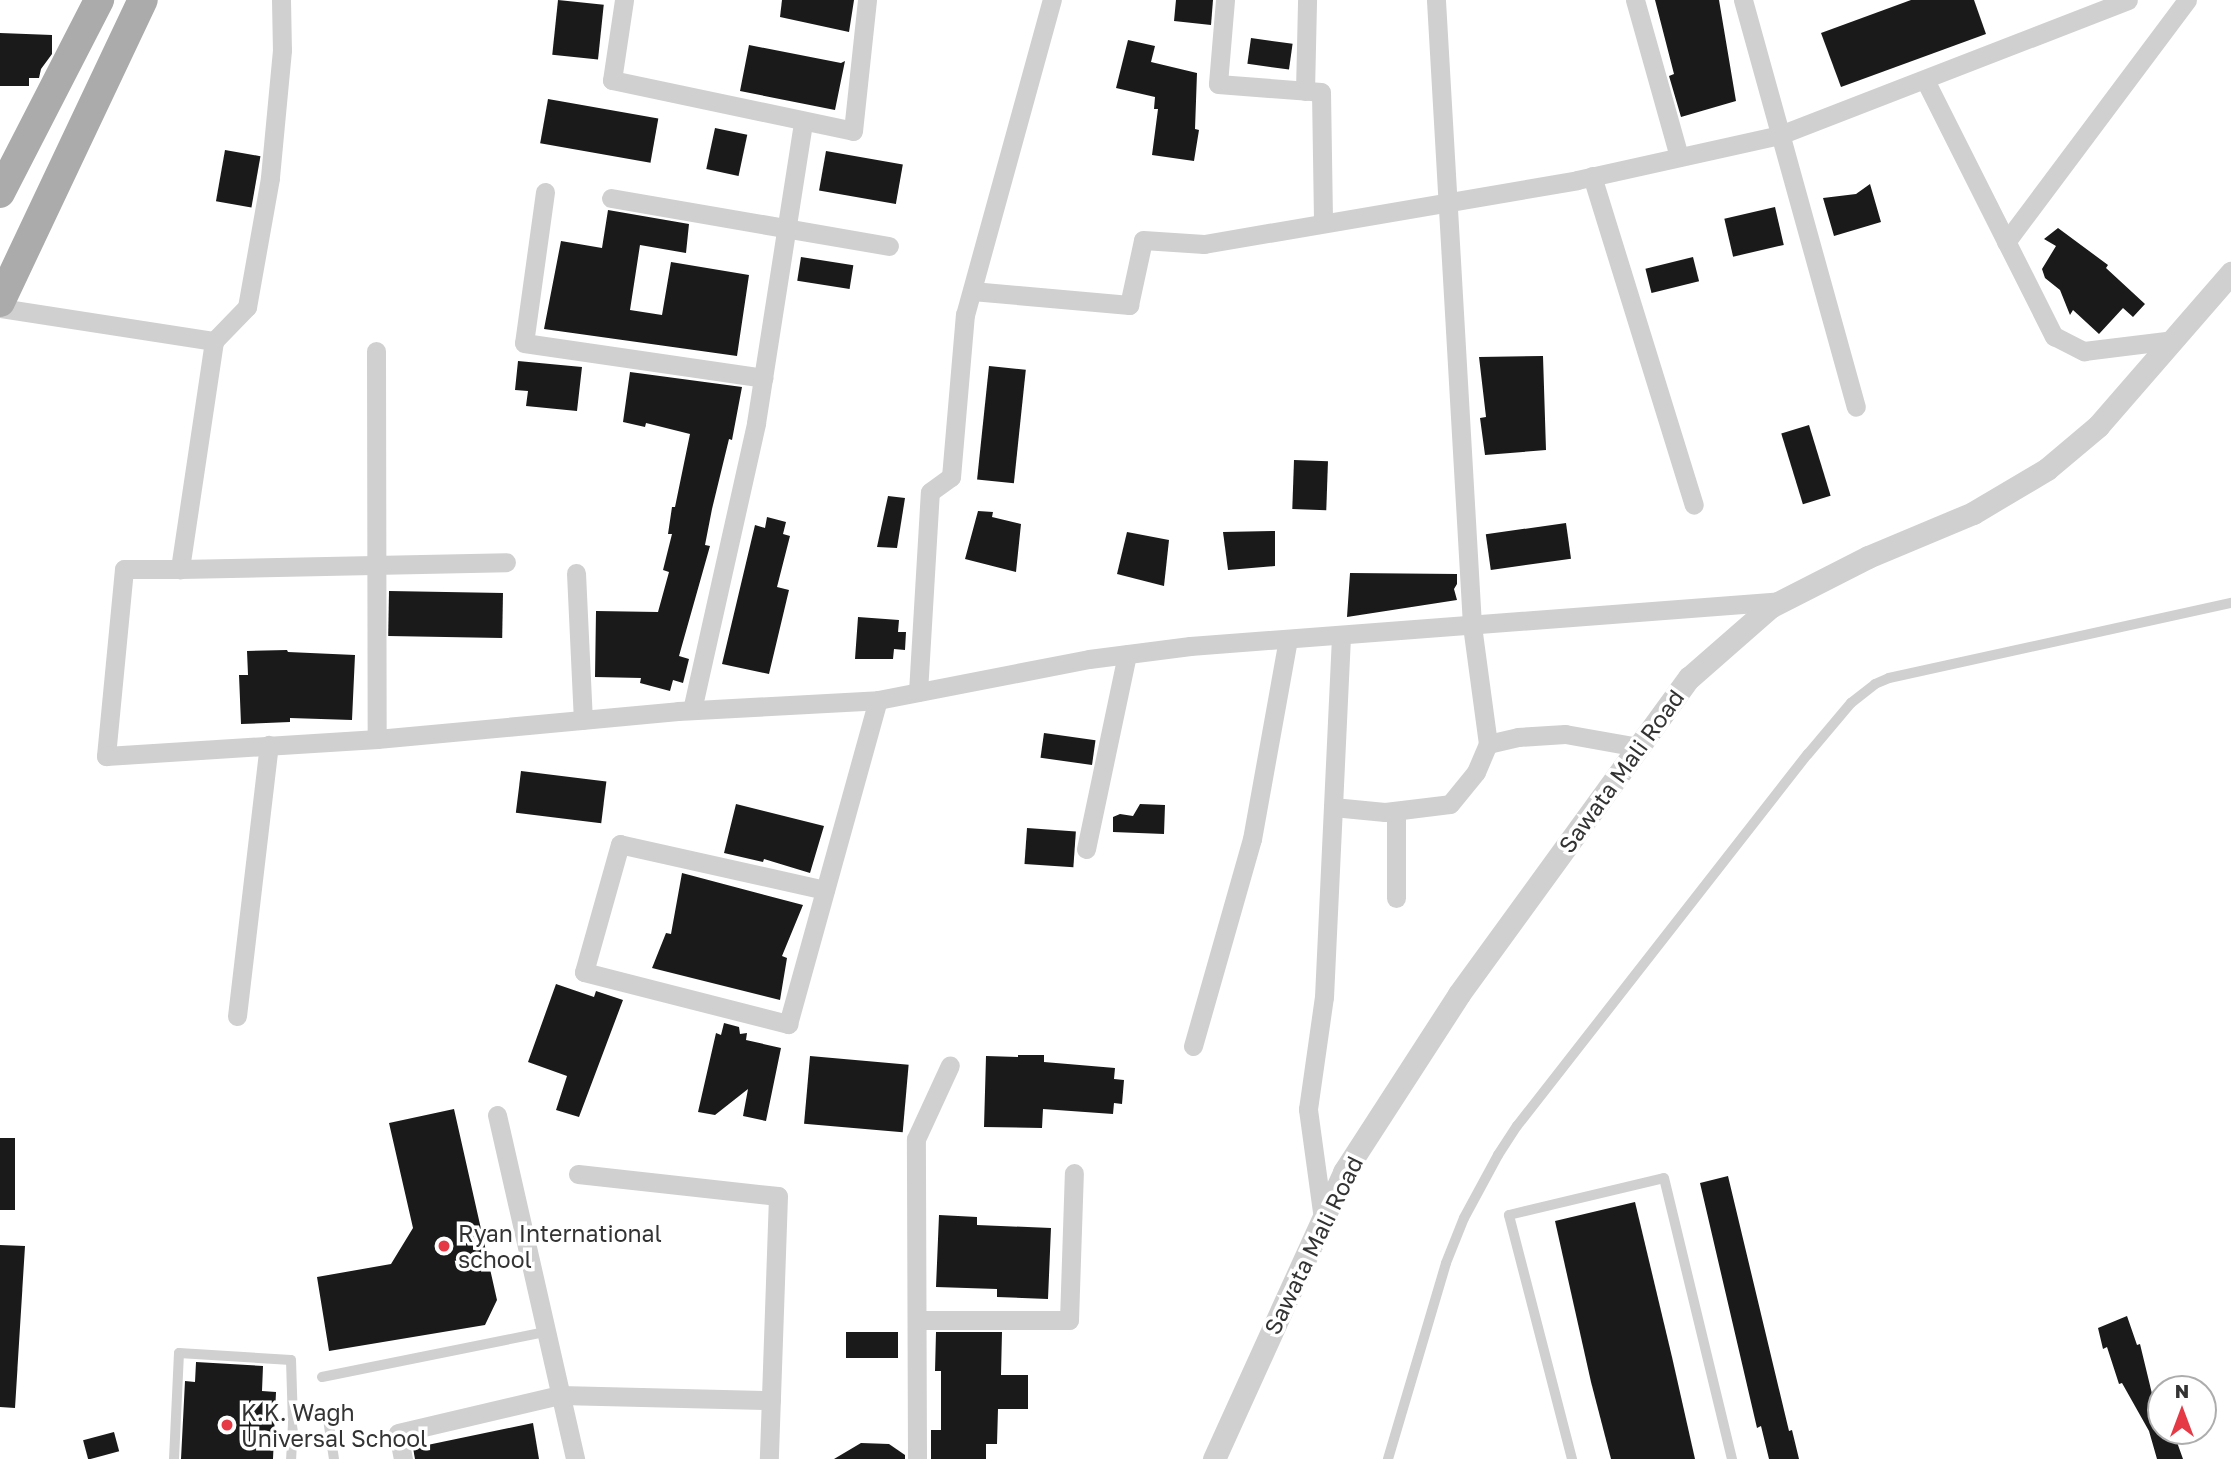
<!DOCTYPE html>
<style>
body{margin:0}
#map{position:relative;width:2231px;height:1459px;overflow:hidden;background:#fff;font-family:"Golos Text",sans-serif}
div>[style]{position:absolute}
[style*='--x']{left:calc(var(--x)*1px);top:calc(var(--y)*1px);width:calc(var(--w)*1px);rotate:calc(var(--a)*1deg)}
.building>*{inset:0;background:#1a1a1a;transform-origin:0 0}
.service>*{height:10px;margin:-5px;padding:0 5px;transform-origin:5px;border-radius:5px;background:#d0d0d0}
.minor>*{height:19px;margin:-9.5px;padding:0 9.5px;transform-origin:9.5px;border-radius:9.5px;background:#d0d0d0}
.tertiary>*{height:23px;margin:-11.5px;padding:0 11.5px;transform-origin:11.5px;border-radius:11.5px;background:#d0d0d0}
.primary>*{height:30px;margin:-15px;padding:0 15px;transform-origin:15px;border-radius:15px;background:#ababab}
.dots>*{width:19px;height:19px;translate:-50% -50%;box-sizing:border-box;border:4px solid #fff;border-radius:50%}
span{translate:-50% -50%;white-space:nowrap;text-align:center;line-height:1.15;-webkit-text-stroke:7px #fff;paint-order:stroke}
.street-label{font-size:23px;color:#333}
.poi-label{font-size:23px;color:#333}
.left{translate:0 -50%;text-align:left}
.north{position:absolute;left:2147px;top:1375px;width:70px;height:70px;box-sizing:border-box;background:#fff;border:2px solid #adadad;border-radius:50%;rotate:0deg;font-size:19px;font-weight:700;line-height:28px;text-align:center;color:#333}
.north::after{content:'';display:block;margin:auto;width:24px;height:32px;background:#e63946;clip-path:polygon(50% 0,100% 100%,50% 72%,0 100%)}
</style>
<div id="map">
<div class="building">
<div style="left:558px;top:0;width:46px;height:55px;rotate:6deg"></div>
<div style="clip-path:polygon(782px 0,854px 0,849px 32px,780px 17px)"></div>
<div style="clip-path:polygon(1176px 0,1213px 0,1211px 25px,1174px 21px)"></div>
<div style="clip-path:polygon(1655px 0,1719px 0,1736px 101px,1681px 117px,1669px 76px,1674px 74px)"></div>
<div style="clip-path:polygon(1911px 0,1974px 0,1986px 34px,1841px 87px,1821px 33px)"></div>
<div style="clip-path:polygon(0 33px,52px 35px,52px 54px,41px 69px,39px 78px,29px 78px,29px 86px,0 86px)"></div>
<div style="left:1251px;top:38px;width:42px;height:26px;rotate:8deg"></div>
<div style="clip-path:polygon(1128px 40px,1155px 46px,1151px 62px,1197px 73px,1195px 129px,1199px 130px,1194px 161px,1152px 155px,1158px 109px,1154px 109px,1155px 97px,1116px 88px)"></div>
<div style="clip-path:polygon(749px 45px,841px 63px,845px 61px,835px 110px,740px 91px)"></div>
<div style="left:548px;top:99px;width:112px;height:45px;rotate:10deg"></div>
<div style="left:715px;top:128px;width:33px;height:42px;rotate:12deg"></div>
<div style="left:225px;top:150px;width:36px;height:52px;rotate:10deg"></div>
<div style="left:826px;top:151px;width:78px;height:40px;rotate:10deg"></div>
<div style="clip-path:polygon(1870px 184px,1881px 222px,1834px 236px,1823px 198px,1856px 194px)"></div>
<div style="left:1775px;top:207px;width:39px;height:52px;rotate:77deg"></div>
<div style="clip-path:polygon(608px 210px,689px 224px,686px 253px,640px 245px,630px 310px,662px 315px,671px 262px,749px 275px,737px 356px,544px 329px,561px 241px,602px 248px)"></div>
<div style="clip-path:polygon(2058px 228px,2108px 265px,2106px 268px,2145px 304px,2133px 317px,2123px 308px,2099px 334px,2073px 310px,2070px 315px,2060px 290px,2045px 278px,2042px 269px,2056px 246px,2044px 239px)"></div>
<div style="left:801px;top:257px;width:53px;height:24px;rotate:9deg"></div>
<div style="left:1693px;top:257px;width:25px;height:49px;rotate:76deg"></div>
<div style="clip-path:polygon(1543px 356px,1546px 450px,1485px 455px,1480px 418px,1486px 417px,1479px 357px)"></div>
<div style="clip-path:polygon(518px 361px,582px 367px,577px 411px,526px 406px,528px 391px,515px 390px)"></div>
<div style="left:989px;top:366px;width:37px;height:114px;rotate:6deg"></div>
<div style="clip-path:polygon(630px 372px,742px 387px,732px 440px,729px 439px,712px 509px,705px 545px,710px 546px,679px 656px,689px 659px,683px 683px,673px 680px,670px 691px,640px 683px,641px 678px,595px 677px,596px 611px,658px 612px,669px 572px,663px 570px,672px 534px,668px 534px,672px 507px,675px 507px,690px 434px,646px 423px,645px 427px,623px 422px)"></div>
<div style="left:1809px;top:425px;width:74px;height:29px;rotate:73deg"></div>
<div style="left:1294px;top:460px;width:34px;height:49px;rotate:2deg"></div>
<div style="clip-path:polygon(888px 496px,905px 498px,897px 548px,877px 547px)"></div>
<div style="clip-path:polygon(978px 511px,993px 512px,992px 517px,1021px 524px,1016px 572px,965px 559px)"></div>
<div style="clip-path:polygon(767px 517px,786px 522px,783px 534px,790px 536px,777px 587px,789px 590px,769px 674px,722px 664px,755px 525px,765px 528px)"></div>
<div style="left:1566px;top:523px;width:36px;height:81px;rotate:82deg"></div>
<div style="clip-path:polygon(1275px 531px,1275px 566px,1228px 570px,1223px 532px)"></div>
<div style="clip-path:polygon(1127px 532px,1169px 540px,1164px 586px,1117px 574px)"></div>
<div style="clip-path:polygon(1350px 573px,1457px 574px,1457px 584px,1454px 589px,1457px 600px,1347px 617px)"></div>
<div style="left:389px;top:591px;width:114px;height:45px;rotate:1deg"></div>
<div style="clip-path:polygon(858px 617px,899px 620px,898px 632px,906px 632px,905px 650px,894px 649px,893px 659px,855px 659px)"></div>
<div style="clip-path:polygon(287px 650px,288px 652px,355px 655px,352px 720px,290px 718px,290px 722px,241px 724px,239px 675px,248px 675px,247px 651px)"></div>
<div style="left:1044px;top:733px;width:52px;height:25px;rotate:8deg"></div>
<div style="left:521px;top:771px;width:86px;height:42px;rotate:7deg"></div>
<div style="clip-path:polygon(736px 804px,824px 826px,810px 873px,764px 859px,763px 862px,724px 853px)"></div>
<div style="clip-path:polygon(1140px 804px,1165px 805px,1164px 834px,1113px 832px,1113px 817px,1120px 814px,1133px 816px)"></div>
<div style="left:1027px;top:828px;width:49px;height:36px;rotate:4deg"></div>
<div style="clip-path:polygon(682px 873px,803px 905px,782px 956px,787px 958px,780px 1000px,652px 968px,666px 933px,671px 934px)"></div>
<div style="clip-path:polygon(556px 984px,594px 997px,596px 991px,623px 1000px,579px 1117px,556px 1110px,567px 1076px,528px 1062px)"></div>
<div style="clip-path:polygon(724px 1023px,739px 1027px,740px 1034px,747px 1033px,746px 1040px,781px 1048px,766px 1121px,743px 1116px,748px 1089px,715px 1115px,698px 1112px,716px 1033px,721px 1035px)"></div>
<div style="clip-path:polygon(1018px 1055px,1044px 1055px,1044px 1062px,1115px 1068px,1114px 1079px,1124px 1080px,1122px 1104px,1114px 1103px,1113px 1114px,1043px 1109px,1042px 1128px,984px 1127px,986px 1056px,1018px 1057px)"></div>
<div style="left:810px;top:1056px;width:99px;height:68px;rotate:5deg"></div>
<div style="clip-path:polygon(454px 1109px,497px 1300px,485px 1325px,329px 1351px,317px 1277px,391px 1264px,413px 1228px,389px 1123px)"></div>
<div style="left:0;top:1138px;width:15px;height:72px"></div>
<div style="clip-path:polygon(1728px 1176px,1789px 1431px,1792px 1430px,1799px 1459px,1769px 1459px,1761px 1426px,1757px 1428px,1700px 1183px)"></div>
<div style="clip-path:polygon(1635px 1202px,1672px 1357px,1695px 1459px,1611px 1459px,1591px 1382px,1555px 1221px)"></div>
<div style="clip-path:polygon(939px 1215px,977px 1217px,977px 1225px,1051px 1228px,1048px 1299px,997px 1297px,997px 1289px,936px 1287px)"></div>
<div style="clip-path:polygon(0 1245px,25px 1246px,15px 1408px,0 1407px)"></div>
<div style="clip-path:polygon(2127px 1316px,2137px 1345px,2140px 1344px,2161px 1431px,2173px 1431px,2183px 1459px,2157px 1459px,2149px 1431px,2122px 1383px,2119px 1384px,2107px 1347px,2103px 1349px,2098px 1328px)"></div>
<div style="left:846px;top:1332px;width:52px;height:26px"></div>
<div style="clip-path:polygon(936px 1332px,1002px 1332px,1001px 1375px,1028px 1375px,1028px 1409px,998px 1409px,997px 1444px,986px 1444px,986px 1459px,931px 1459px,931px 1430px,941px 1430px,941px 1371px,935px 1371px)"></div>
<div style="clip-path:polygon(196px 1362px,263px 1366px,262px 1391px,276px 1392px,273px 1459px,181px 1459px,185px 1381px,195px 1382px)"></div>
<div style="clip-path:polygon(533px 1423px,539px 1459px,415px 1459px,413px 1448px)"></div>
<div style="left:114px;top:1432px;width:20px;height:32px;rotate:75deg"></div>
<div style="clip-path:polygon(861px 1443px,889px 1444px,905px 1455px,905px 1459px,834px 1459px)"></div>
</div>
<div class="service">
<div style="--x:322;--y:1377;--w:228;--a:-11.4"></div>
<div style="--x:328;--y:1419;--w:40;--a:81.5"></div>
<div style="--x:174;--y:1459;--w:106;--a:-87.3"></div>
<div style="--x:179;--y:1353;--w:112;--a:3.6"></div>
<div style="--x:291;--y:1360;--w:63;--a:88.2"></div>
<div style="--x:293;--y:1423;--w:36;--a:93"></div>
<div style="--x:1388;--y:1459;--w:204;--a:-73.5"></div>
<div style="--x:1446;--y:1263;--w:48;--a:-68.2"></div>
<div style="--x:1464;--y:1218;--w:72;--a:-61.6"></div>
<div style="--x:1498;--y:1155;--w:35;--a:-57"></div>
<div style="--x:1517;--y:1126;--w:472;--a:-52"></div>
<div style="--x:1808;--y:754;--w:67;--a:-49.9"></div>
<div style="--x:1851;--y:703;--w:31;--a:-38"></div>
<div style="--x:1875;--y:684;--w:15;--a:-23"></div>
<div style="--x:1889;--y:678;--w:350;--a:-12.4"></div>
<div style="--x:1572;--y:1459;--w:252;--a:-104.5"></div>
<div style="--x:1509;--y:1215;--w:159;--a:-13.4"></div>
<div style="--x:1664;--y:1178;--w:289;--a:76.4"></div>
</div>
<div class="minor">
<div style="--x:281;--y:0;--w:50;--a:88.9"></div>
<div style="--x:282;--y:50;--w:129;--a:95.4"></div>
<div style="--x:270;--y:178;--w:131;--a:100.1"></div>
<div style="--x:247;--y:307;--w:47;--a:134.1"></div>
<div style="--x:214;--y:341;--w:231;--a:98.5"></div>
<div style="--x:180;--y:569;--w:56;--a:180"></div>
<div style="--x:124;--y:569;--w:188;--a:95.5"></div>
<div style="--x:106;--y:756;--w:272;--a:-3.6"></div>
<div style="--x:377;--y:739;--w:302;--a:-5.3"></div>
<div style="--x:678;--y:711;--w:200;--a:-3.1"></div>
<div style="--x:878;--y:700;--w:215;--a:-11"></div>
<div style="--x:1089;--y:659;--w:102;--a:-7.3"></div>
<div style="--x:1190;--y:646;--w:595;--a:-4.34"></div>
<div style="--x:624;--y:0;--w:81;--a:98.5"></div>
<div style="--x:612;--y:80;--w:246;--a:11.9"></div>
<div style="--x:853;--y:131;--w:132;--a:-83.9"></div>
<div style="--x:1225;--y:0;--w:84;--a:94.8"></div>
<div style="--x:1218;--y:84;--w:103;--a:4.4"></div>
<div style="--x:1321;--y:92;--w:130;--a:89.1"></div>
<div style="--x:1635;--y:0;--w:163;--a:74.3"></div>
<div style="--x:1743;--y:0;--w:422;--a:74.5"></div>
<div style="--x:1925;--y:80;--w:287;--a:63.3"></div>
<div style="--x:2054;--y:336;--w:34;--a:27"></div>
<div style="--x:2084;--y:351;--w:91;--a:-7"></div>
<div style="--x:1305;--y:91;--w:91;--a:-88.7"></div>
<div style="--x:1592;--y:176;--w:344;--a:72.8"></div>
<div style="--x:545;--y:192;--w:152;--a:97.9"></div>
<div style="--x:524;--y:343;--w:242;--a:8.3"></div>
<div style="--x:611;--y:198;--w:282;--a:9.8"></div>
<div style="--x:2006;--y:242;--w:302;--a:-53.2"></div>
<div style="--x:972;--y:291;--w:158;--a:5.1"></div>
<div style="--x:1129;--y:305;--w:66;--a:-77.8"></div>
<div style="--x:1143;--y:240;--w:61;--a:3.8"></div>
<div style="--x:1204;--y:244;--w:378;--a:-9.7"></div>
<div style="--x:1577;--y:180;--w:208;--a:-12.5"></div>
<div style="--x:1780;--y:135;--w:373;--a:-21.2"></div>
<div style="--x:0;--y:308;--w:217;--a:8.8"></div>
<div style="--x:376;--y:351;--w:388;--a:89.9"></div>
<div style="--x:180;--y:569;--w:326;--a:-1.2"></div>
<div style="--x:576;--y:573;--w:147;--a:87.3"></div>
<div style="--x:918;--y:692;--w:200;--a:-86.6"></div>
<div style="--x:930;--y:492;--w:26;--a:-36"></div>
<div style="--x:951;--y:477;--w:163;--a:-85.1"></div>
<div style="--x:965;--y:315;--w:327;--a:-74.6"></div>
<div style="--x:692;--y:710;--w:294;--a:-77.4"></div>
<div style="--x:756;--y:423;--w:305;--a:-81.1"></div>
<div style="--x:1488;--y:744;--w:31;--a:-13"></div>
<div style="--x:1518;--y:737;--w:47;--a:-3.7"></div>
<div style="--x:1565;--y:734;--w:75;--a:10"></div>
<div style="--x:1333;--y:807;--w:52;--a:5.5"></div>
<div style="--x:1385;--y:812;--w:65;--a:-7"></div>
<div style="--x:1450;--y:804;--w:41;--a:-50.9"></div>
<div style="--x:1476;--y:772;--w:30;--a:-67"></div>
<div style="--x:1488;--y:744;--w:120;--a:-97.7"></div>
<div style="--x:1472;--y:625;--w:626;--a:-93.3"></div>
<div style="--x:1086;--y:849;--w:199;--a:-78.1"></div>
<div style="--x:825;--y:890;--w:210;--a:-167.4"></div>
<div style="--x:620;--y:844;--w:133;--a:105.7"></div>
<div style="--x:584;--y:972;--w:211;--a:14.3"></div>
<div style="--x:788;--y:1024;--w:336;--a:-74.5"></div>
<div style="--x:1396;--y:898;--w:87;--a:-90"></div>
<div style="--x:237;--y:1016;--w:273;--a:-83.3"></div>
<div style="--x:1193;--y:1046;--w:215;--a:-74.1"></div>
<div style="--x:1252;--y:839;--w:203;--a:-79.8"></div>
<div style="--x:497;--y:1115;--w:353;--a:77.2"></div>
<div style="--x:578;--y:1174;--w:201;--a:6.3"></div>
<div style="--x:778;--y:1196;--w:263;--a:92"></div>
<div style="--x:1323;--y:1219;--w:111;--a:-97.8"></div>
<div style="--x:1308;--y:1109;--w:113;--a:-81.9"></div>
<div style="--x:1324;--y:997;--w:362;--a:-87.3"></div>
<div style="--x:919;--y:1320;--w:150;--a:0"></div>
<div style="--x:1069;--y:1320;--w:147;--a:-88.1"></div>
<div style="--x:403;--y:1459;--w:26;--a:-101"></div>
<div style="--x:398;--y:1433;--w:166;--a:-13.2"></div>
<div style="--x:560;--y:1395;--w:211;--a:1.4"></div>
<div style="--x:917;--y:1459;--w:320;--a:-90.2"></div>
<div style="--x:916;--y:1139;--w:81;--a:-65.3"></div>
</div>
<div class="tertiary">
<div style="--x:1214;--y:1459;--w:315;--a:-65.6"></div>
<div style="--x:1344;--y:1172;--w:212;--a:-57.1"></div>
<div style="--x:1459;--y:994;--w:391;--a:-54"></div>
<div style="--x:1689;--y:678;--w:108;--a:-41.2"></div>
<div style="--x:1770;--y:607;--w:110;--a:-27"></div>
<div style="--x:1868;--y:557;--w:114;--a:-22.7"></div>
<div style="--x:1973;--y:513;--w:86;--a:-30.7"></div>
<div style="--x:2047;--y:469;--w:67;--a:-40.1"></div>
<div style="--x:2098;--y:426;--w:203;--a:-49"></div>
</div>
<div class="primary">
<div style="--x:0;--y:193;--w:217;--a:-62.8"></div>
<div style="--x:0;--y:302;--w:334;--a:-64.7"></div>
</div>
<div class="dots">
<div style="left:444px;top:1246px;background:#e63946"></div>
<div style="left:227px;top:1425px;background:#e63946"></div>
</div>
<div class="street-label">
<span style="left:1621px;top:771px;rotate:-54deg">Sawata Mali Road</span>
<span style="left:1313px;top:1245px;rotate:-64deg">Sawata Mali Road</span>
</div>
<div class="poi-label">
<span class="left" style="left:458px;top:1246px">Ryan International<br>school</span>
<span class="left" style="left:241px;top:1425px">K.K. Wagh<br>Universal School</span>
</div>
<div class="north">N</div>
</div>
